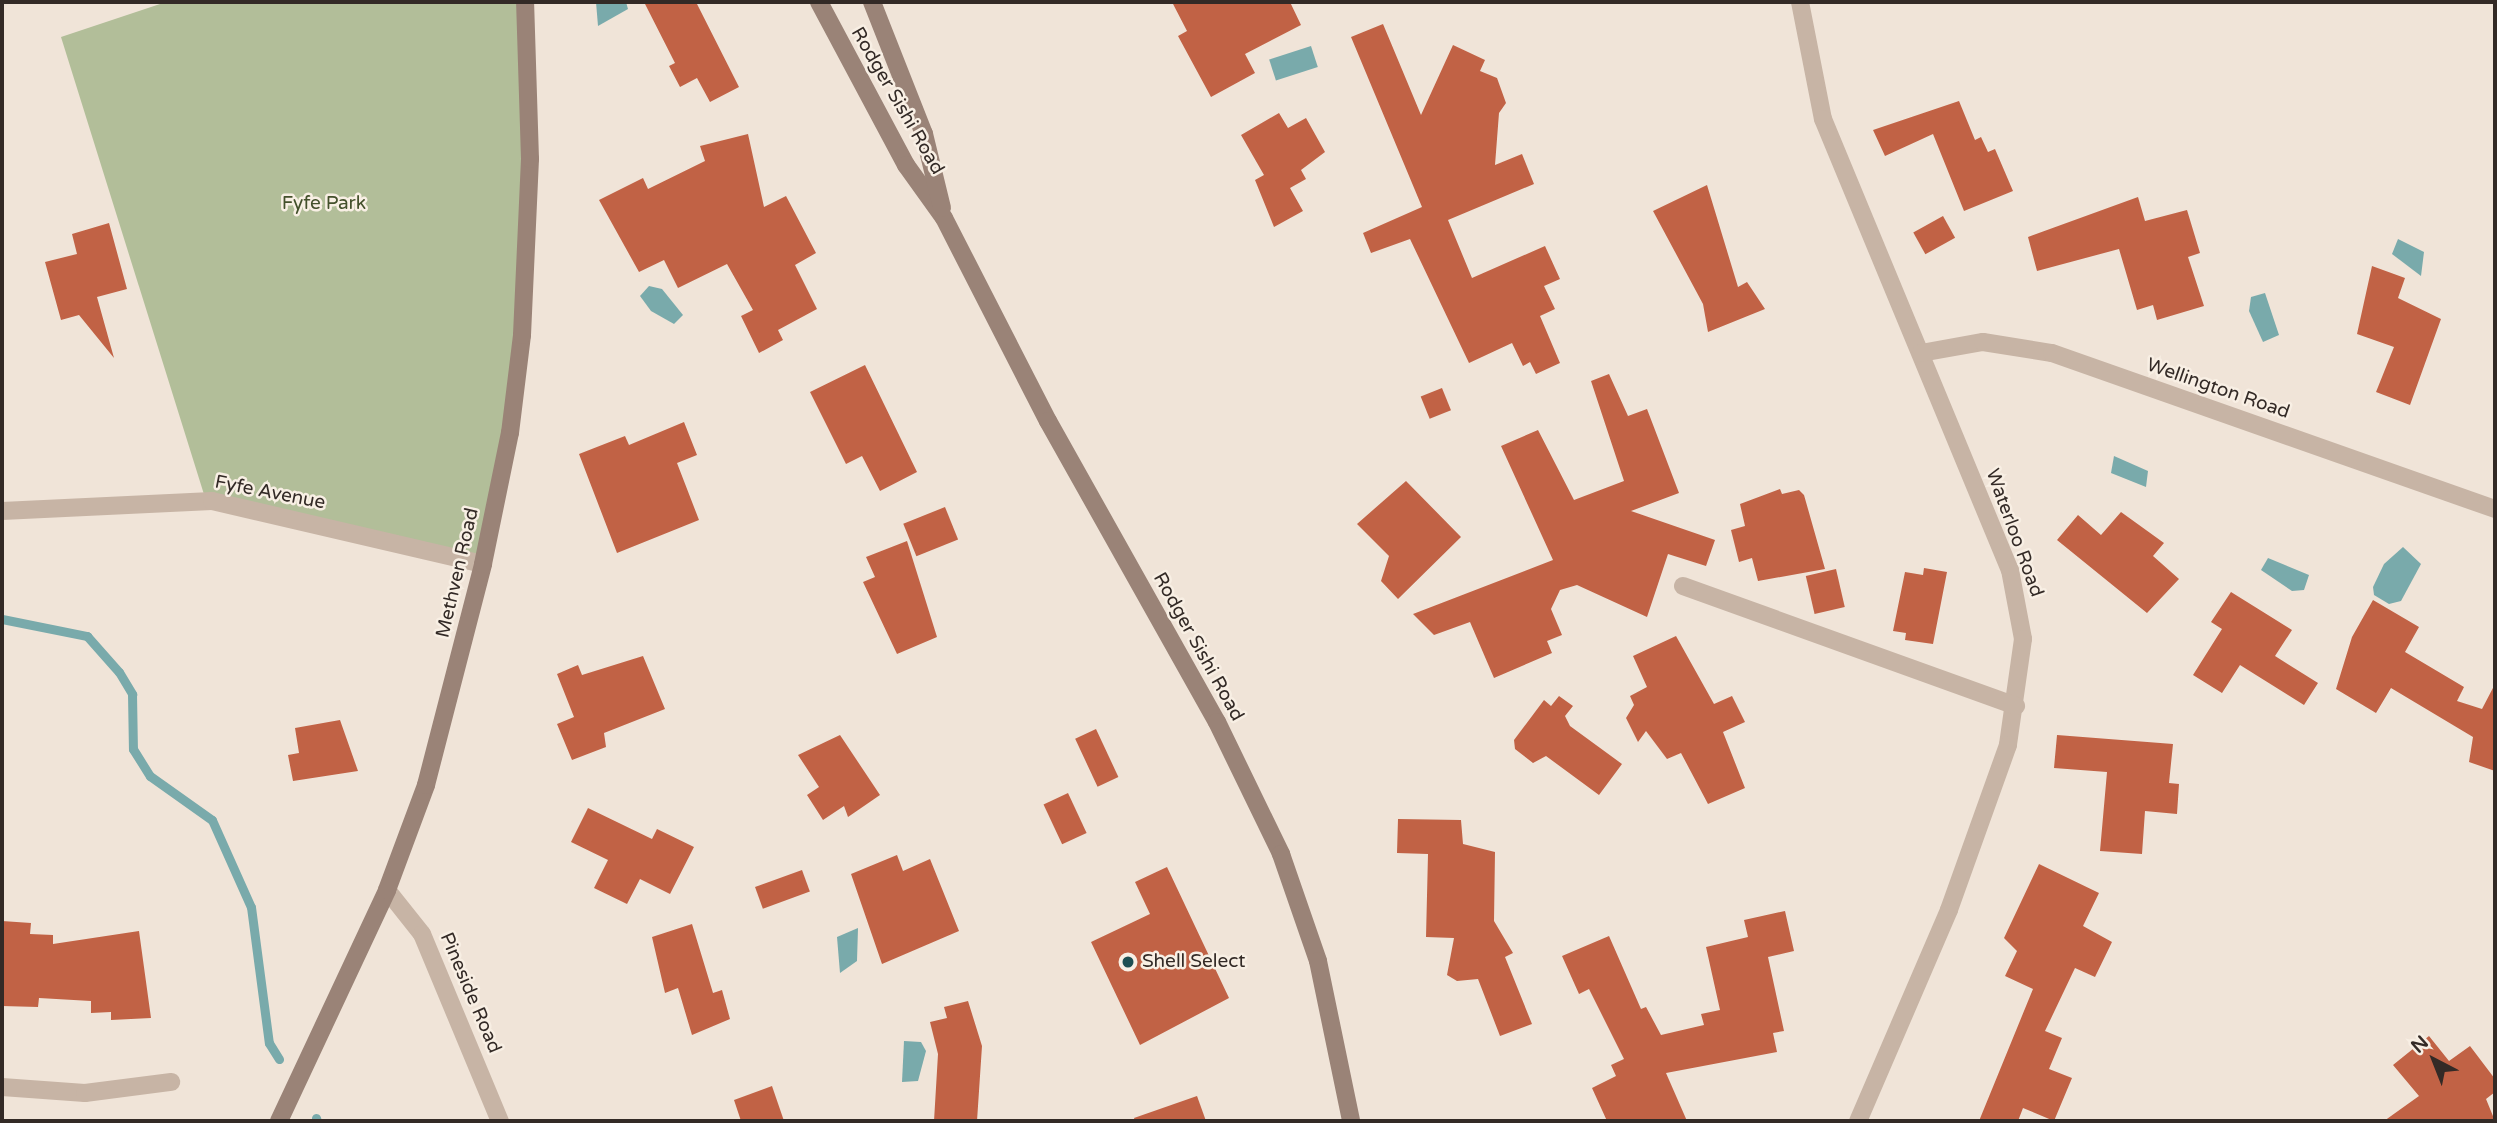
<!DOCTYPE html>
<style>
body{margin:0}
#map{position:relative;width:2497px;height:1123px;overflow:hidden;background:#f0e4d8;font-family:"Varela Round",sans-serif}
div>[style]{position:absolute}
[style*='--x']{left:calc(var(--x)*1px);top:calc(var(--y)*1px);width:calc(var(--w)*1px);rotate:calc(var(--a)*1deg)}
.green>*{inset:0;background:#b2be99}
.water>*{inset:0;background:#79aaab;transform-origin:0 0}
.stream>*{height:9px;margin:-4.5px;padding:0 4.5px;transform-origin:4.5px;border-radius:4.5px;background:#79aaab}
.building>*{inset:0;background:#c16245;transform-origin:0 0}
.street>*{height:18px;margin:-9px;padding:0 9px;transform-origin:9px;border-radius:9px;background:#c7b4a5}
.secondary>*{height:18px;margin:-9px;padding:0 9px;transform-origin:9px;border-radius:9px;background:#9a8377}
.dots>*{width:19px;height:19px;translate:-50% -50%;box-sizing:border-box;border:4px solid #f8efe4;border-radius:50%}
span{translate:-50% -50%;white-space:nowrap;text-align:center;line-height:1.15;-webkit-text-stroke:5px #f8efe4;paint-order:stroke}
.street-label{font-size:19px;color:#332a26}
.park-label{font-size:19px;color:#43502b}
.poi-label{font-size:19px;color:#332a26}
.left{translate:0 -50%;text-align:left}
.frame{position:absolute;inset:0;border:4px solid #332a26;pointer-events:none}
.north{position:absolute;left:2399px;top:1025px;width:70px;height:70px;-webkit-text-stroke:5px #f8efe4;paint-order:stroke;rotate:318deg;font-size:19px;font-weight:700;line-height:28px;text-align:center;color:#332a26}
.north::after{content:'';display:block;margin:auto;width:24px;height:32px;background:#332a26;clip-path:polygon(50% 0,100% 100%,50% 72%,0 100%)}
</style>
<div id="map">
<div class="green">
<div style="clip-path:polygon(166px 2px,525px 2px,527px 224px,514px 403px,480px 567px,207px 504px,61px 37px)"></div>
</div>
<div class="water">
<div style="clip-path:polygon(596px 2px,626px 2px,628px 9px,598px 26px)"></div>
<div style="left:1311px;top:46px;width:22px;height:44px;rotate:72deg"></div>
<div style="clip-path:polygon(2398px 239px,2424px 252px,2421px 276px,2392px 254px)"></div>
<div style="clip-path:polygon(649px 286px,662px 289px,683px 315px,674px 324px,651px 311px,640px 296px)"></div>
<div style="clip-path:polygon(2265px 293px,2279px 335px,2263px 342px,2249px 311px,2251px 297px)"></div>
<div style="clip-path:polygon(2114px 456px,2148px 471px,2146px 487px,2111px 473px)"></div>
<div style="clip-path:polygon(2403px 547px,2421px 564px,2401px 601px,2389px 604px,2374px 595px,2373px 587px,2384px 564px)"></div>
<div style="clip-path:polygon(2268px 558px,2309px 575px,2304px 590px,2292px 591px,2261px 570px)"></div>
<div style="clip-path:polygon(858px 928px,857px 961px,840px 973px,837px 937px)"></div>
<div style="clip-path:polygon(904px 1041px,921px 1042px,926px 1051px,918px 1081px,902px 1082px)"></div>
</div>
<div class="stream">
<div style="--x:2;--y:619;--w:87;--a:11.3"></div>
<div style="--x:87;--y:636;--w:48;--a:48.4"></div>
<div style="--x:119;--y:672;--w:26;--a:59"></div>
<div style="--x:132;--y:694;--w:55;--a:89"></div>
<div style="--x:133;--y:749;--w:32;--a:58"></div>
<div style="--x:150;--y:776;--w:76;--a:35.4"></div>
<div style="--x:212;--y:820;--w:95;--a:65.9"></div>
<div style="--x:251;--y:907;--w:137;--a:82.5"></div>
<div style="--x:269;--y:1043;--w:19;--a:58"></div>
<div style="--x:316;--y:1118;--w:3;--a:72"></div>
</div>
<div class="building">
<div style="clip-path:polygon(644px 2px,696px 2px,739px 87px,710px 102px,697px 78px,680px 87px,669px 66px,675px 63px)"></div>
<div style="clip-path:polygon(1172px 2px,1290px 2px,1301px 25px,1245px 54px,1255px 73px,1211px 97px,1178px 36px,1187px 31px)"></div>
<div style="clip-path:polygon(1383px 24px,1421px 115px,1453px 45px,1485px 60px,1480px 71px,1497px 78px,1506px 103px,1499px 113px,1495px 165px,1522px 154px,1534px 184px,1448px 220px,1472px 278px,1545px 246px,1560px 279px,1544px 286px,1555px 309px,1540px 316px,1560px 363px,1536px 374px,1530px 362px,1523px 366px,1512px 343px,1469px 363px,1410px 239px,1371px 253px,1363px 233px,1422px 207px,1351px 37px)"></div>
<div style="clip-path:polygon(1959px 101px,1975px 140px,1981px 137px,1988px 152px,1995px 149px,2013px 191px,1964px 211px,1933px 134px,1885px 156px,1873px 130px)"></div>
<div style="clip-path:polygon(1279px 113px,1288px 128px,1306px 118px,1325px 152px,1301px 170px,1306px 179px,1290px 188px,1303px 211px,1274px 227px,1255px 180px,1264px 175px,1241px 135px)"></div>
<div style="clip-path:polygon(748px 134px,764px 207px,786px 196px,816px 253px,795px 265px,817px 309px,778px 330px,783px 340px,759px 353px,741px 316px,753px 310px,727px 264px,678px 288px,664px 260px,639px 272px,599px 200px,643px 178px,648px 189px,705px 161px,700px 146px)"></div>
<div style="clip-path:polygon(1707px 185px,1738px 287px,1747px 282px,1765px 309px,1708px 332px,1703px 304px,1653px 211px)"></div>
<div style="clip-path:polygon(2138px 197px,2145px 221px,2187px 210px,2200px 253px,2188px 257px,2204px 306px,2157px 320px,2153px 305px,2137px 310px,2119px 249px,2037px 271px,2028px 237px)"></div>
<div style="left:1943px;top:216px;width:25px;height:34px;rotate:61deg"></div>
<div style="clip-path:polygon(109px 223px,127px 289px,97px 297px,114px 358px,79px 315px,61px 320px,45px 262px,77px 254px,72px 234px)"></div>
<div style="clip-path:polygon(2372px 266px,2405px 278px,2398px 298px,2441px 319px,2410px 405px,2376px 392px,2394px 347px,2357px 334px)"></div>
<div style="clip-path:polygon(865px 365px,917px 472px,880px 491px,862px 456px,846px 464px,810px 392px)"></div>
<div style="clip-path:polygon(1609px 374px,1628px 416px,1647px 409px,1679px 493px,1631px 511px,1715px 540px,1706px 566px,1668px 554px,1647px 617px,1577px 585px,1560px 590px,1551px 609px,1562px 635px,1547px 641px,1552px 653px,1494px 678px,1470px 622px,1434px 635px,1413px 614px,1553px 560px,1501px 446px,1538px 430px,1574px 500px,1624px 481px,1591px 381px)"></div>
<div style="left:1442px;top:388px;width:24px;height:23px;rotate:68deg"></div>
<div style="clip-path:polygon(684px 422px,697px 455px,677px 463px,699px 520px,617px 553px,579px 454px,625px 436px,629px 445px)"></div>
<div style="clip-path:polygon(1406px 481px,1461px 537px,1398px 599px,1381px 581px,1389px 556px,1357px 524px)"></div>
<div style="clip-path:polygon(1780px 489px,1782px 494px,1799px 490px,1804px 495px,1825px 569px,1758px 581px,1752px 558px,1739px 562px,1731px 530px,1745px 526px,1740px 504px)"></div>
<div style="left:945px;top:507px;width:35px;height:45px;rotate:68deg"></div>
<div style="clip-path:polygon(2121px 512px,2164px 543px,2153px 556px,2179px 579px,2147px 613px,2057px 540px,2078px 515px,2101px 535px)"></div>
<div style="clip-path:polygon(907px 541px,937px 637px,897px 654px,863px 582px,875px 577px,866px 557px)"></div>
<div style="clip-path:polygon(1924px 568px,1947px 572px,1933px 644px,1905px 640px,1906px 633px,1893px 631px,1905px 572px,1923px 575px)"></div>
<div style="left:1836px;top:569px;width:39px;height:31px;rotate:77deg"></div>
<div style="clip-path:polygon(2231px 592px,2292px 630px,2275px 656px,2318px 683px,2304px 705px,2240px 665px,2222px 693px,2193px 675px,2222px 629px,2211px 622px)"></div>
<div style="clip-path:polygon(2373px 600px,2419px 627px,2405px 652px,2464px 687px,2457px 701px,2482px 709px,2495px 684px,2495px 771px,2469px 762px,2473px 737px,2391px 688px,2376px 713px,2336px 689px,2352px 637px)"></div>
<div style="clip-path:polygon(1676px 636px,1714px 704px,1732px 696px,1745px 722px,1723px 732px,1745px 788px,1708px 804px,1681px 753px,1667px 759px,1646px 731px,1638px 742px,1626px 718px,1634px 705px,1630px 696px,1647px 687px,1633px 656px)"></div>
<div style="clip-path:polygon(643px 656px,665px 709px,604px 733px,606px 747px,572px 760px,557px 724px,574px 717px,557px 674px,578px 665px,582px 675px)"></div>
<div style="clip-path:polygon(1559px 696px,1573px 706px,1565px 716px,1570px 726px,1622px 764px,1599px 795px,1546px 756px,1533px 763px,1515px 749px,1514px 740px,1544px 700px,1551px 706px)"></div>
<div style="clip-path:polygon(340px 720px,358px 771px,293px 781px,288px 755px,299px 753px,295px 728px)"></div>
<div style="left:1096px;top:729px;width:53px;height:23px;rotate:65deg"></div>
<div style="clip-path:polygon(840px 735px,880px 795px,848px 817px,844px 806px,823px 820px,807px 795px,819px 787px,798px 755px)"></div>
<div style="clip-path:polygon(2057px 735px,2173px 744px,2169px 783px,2179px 784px,2177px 814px,2145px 811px,2142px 854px,2100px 851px,2107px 772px,2054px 768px)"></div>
<div style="left:1068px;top:793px;width:44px;height:27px;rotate:65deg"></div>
<div style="clip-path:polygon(588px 808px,652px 839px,657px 829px,694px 847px,670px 894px,640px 879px,627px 904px,594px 888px,608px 860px,571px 842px)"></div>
<div style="clip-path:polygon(1398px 819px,1461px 820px,1463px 844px,1495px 852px,1494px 921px,1513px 953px,1505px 957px,1532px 1024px,1500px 1036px,1478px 979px,1457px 981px,1447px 975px,1454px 938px,1426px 937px,1428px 854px,1397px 853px)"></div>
<div style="clip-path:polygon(897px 855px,903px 871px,930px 859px,959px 931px,882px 964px,851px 874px)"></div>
<div style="clip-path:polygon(2039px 864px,2099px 893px,2083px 926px,2112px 942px,2095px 977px,2075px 968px,2045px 1031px,2062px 1038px,2049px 1069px,2072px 1078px,2054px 1121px,2023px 1108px,2018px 1121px,1979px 1121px,2033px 989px,2005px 976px,2017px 951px,2004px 938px)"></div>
<div style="clip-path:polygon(1167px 867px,1229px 998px,1140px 1045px,1091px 942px,1150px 914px,1135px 882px)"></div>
<div style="left:802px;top:870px;width:23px;height:50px;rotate:70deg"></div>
<div style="clip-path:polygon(1785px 911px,1794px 951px,1768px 957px,1784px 1031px,1773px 1033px,1777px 1052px,1666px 1073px,1687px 1121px,1607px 1121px,1592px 1088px,1616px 1076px,1611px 1065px,1624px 1059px,1589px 989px,1579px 994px,1562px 956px,1609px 936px,1641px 1009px,1646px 1007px,1661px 1035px,1704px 1025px,1701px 1014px,1720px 1010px,1706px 947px,1748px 937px,1744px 920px)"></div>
<div style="clip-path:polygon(2px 921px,31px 923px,30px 934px,53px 935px,53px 944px,139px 931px,151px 1018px,111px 1020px,111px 1012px,91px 1013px,91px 1001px,39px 998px,38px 1007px,2px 1006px)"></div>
<div style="clip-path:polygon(692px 924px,713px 993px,722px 990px,730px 1019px,692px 1035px,678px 988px,665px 993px,652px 937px)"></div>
<div style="clip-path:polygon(968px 1001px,982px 1046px,977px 1121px,934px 1121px,938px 1054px,930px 1022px,947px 1018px,944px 1007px)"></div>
<div style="clip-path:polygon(2429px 1036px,2449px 1061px,2470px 1046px,2495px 1079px,2495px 1092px,2486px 1099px,2495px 1121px,2384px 1121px,2419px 1096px,2393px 1065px)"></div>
<div style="clip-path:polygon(772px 1086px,784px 1121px,741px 1121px,734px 1100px)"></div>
<div style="clip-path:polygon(1197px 1096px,1206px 1121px,1135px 1121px,1134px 1118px)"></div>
</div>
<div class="street">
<div style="--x:1800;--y:2;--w:119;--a:78.9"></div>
<div style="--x:1823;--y:119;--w:488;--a:67.5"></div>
<div style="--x:2010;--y:570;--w:70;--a:79.3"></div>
<div style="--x:2023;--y:639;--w:107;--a:98.1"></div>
<div style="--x:2008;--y:745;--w:175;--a:109.7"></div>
<div style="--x:1949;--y:910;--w:230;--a:113.3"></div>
<div style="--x:1921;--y:353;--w:63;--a:-10.1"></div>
<div style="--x:1983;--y:342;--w:70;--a:9.1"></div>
<div style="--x:2052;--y:353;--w:470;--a:19.4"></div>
<div style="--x:2;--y:511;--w:210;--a:-2.7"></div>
<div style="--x:212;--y:501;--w:278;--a:13.1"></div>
<div style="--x:1683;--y:586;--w:354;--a:19.8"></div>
<div style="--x:387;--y:890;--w:56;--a:51.5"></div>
<div style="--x:422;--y:934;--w:203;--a:67.4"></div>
<div style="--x:2;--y:1087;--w:83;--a:4.1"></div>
<div style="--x:85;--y:1093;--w:87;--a:-7.3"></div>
</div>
<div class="secondary">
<div style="--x:819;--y:2;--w:185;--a:61.9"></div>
<div style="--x:906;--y:165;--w:65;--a:54.4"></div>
<div style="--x:944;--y:218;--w:228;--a:62.9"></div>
<div style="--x:1048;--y:421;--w:345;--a:60.7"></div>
<div style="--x:1217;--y:722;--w:147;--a:64.1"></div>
<div style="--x:1281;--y:854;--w:113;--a:70.9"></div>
<div style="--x:1318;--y:961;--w:163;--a:78.3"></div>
<div style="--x:872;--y:2;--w:142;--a:68.5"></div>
<div style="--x:924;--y:134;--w:76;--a:76.3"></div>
<div style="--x:279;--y:1121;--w:255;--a:-64.9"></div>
<div style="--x:387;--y:890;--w:112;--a:-69.6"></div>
<div style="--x:426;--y:785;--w:228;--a:-75.5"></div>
<div style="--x:483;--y:564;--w:134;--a:-78.4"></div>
<div style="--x:510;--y:433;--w:99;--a:-83"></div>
<div style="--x:522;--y:335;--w:176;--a:-87.4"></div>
<div style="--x:530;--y:159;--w:157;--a:-91.8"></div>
</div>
<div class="dots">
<div style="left:1128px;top:962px;background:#1e4f52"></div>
</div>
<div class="street-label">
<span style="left:897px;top:101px;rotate:60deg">Rodger Sishi Road</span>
<span style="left:2218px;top:389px;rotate:19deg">Wellington Road</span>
<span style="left:270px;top:493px;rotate:11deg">Fyfe Avenue</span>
<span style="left:2014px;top:533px;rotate:70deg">Waterloo Road</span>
<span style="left:458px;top:573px;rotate:-77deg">Methven Road</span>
<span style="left:1198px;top:647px;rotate:61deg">Rodger Sishi Road</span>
<span style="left:470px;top:993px;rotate:67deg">Pineside Road</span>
</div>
<div class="park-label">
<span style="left:324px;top:204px">Fyfe Park</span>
</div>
<div class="poi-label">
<span class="left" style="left:1142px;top:962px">Shell Select</span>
</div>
<div class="frame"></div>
<div class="north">N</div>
</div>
